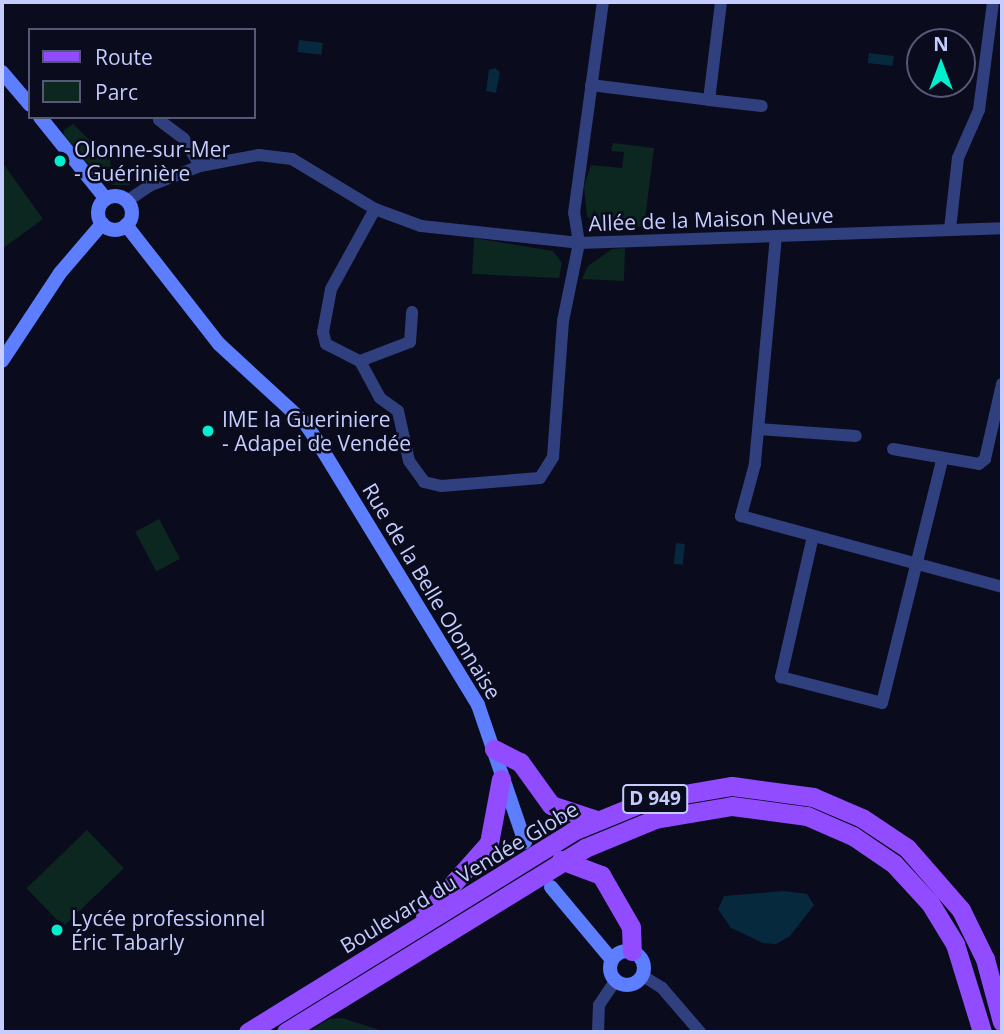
<!DOCTYPE html>
<meta charset="utf-8">
<style>
body{margin:0}
#map{position:relative;width:1004px;height:1034px;overflow:hidden;background:#0a0b1c;font-family:"Open Sans",sans-serif}
div>[style]{position:absolute}
[style*='--x']{left:calc(var(--x)*1px);top:calc(var(--y)*1px);width:calc(var(--w)*1px);rotate:calc(var(--a)*1deg)}
.green>*{inset:0;background:#0c271f;transform-origin:0 0}
.water>*{inset:0;background:#07293e;transform-origin:0 0}
.street>*{height:12px;margin:-6px;padding:0 6px;transform-origin:6px;border-radius:6px;background:#30407f}
.secondary>*{height:14px;margin:-7px;padding:0 7px;transform-origin:7px;border-radius:7px;background:#5c7eff}
.secondary>.ring{margin:-7px;padding:0;box-sizing:content-box;background:none;border:14px solid #5c7eff;border-radius:50%}
.primary>*{height:19px;margin:-9.5px;padding:0 9.5px;transform-origin:9.5px;border-radius:9.5px;background:#924cff}
.dots>*{width:19px;height:19px;translate:-50% -50%;box-sizing:border-box;border:4px solid #0a0b1c;border-radius:50%}
span{translate:-50% -50%;white-space:nowrap;text-align:center;line-height:1.15;-webkit-text-stroke:5px #0a0b1c;paint-order:stroke}
.shield-label span{padding:2px 5px;background:#0a0b1c;border:2px solid;border-radius:5px;-webkit-text-stroke-width:0}
.shield-label{font-size:19px;color:#c5ccff;font-weight:700}
.poi-label{font-size:21px;color:#c5ccff}
.left{translate:0 -50%;text-align:left}
.street-label{font-size:21px;color:#c5ccff}
.frame{position:absolute;inset:0;border:4px solid #c5ccff;pointer-events:none}
.legend{position:absolute;left:28px;top:28px;width:228px;height:91px;box-sizing:border-box;background:#0a0b1c;border:2px solid #555877;margin:0;padding:9px 12px;list-style:none;font-size:21px;color:#c5ccff}
.legend li{display:flex;align-items:center;gap:14px;height:35px}
.legend b{width:35px;border:2px solid #555877}
.north{position:absolute;left:906px;top:28px;width:70px;height:70px;box-sizing:border-box;background:#0a0b1c;border:2px solid #555877;border-radius:50%;rotate:0deg;font-size:19px;font-weight:700;line-height:28px;text-align:center;color:#c5ccff}
.north::after{content:'';display:block;margin:auto;width:24px;height:32px;background:#00f0cf;clip-path:polygon(50% 0,100% 100%,50% 72%,0 100%)}
</style>
<div id="map">
<div class="green">
<div style="clip-path:polygon(73px 124px,110px 160px,111px 166px,99px 176px,64px 138px,64px 130px)"></div>
<div style="clip-path:polygon(613px 143px,654px 148px,644px 227px,600px 225px,587px 217px,584px 186px,591px 165px,622px 168px,624px 152px,611px 151px)"></div>
<div style="clip-path:polygon(2px 162px,43px 219px,2px 249px)"></div>
<div style="clip-path:polygon(118px 171px,130px 185px,113px 185px,105px 180px)"></div>
<div style="clip-path:polygon(474px 238px,553px 251px,562px 263px,559px 278px,472px 274px)"></div>
<div style="clip-path:polygon(625px 248px,624px 281px,582px 279px,588px 266px,612px 249px)"></div>
<div style="left:159px;top:519px;width:45px;height:27px;rotate:62deg"></div>
<div style="left:87px;top:830px;width:53px;height:84px;rotate:46deg"></div>
<div style="clip-path:polygon(342px 1018px,386px 1032px,308px 1032px,329px 1019px)"></div>
</div>
<div class="water">
<div style="left:299px;top:40px;width:24px;height:12px;rotate:7deg"></div>
<div style="left:869px;top:53px;width:25px;height:10px;rotate:7deg"></div>
<div style="clip-path:polygon(495px 68px,500px 72px,496px 93px,486px 91px,489px 70px)"></div>
<div style="left:676px;top:543px;width:9px;height:21px;rotate:6deg"></div>
<div style="clip-path:polygon(784px 891px,807px 894px,814px 905px,790px 936px,776px 944px,763px 943px,731px 928px,718px 909px,724px 896px)"></div>
</div>
<div class="street">
<div style="--x:591;--y:85;--w:119;--a:7.2"></div>
<div style="--x:709;--y:100;--w:99;--a:-83"></div>
<div style="--x:709;--y:100;--w:53;--a:6.5"></div>
<div style="--x:159;--y:120;--w:31;--a:37"></div>
<div style="--x:184;--y:139;--w:31;--a:59"></div>
<div style="--x:127;--y:201;--w:27;--a:-34"></div>
<div style="--x:149;--y:186;--w:55;--a:-21.4"></div>
<div style="--x:200;--y:166;--w:60;--a:-10.6"></div>
<div style="--x:259;--y:155;--w:33;--a:7"></div>
<div style="--x:292;--y:159;--w:97;--a:31.1"></div>
<div style="--x:375;--y:209;--w:49;--a:20.3"></div>
<div style="--x:421;--y:226;--w:159;--a:6.1"></div>
<div style="--x:579;--y:243;--w:423;--a:-2"></div>
<div style="--x:375;--y:209;--w:91;--a:118.8"></div>
<div style="--x:331;--y:289;--w:44;--a:100.5"></div>
<div style="--x:323;--y:332;--w:12;--a:76"></div>
<div style="--x:326;--y:344;--w:38;--a:27"></div>
<div style="--x:360;--y:361;--w:42;--a:61.6"></div>
<div style="--x:380;--y:398;--w:22;--a:36"></div>
<div style="--x:398;--y:411;--w:51;--a:77.6"></div>
<div style="--x:409;--y:461;--w:26;--a:54"></div>
<div style="--x:424;--y:482;--w:17;--a:13"></div>
<div style="--x:441;--y:486;--w:99;--a:-4.6"></div>
<div style="--x:540;--y:478;--w:25;--a:-58"></div>
<div style="--x:553;--y:457;--w:136;--a:-85.8"></div>
<div style="--x:563;--y:321;--w:80;--a:-78.4"></div>
<div style="--x:579;--y:243;--w:30;--a:-99"></div>
<div style="--x:574;--y:213;--w:213;--a:-82.2"></div>
<div style="--x:950;--y:229;--w:71;--a:-83.6"></div>
<div style="--x:958;--y:158;--w:52;--a:-66.4"></div>
<div style="--x:979;--y:110;--w:109;--a:-82.6"></div>
<div style="--x:776;--y:236;--w:229;--a:95.3"></div>
<div style="--x:755;--y:464;--w:54;--a:105.1"></div>
<div style="--x:741;--y:516;--w:270;--a:15.2"></div>
<div style="--x:360;--y:361;--w:53;--a:-20.8"></div>
<div style="--x:410;--y:342;--w:30;--a:-86"></div>
<div style="--x:759;--y:429;--w:97;--a:4.1"></div>
<div style="--x:893;--y:449;--w:87;--a:9.9"></div>
<div style="--x:979;--y:464;--w:8;--a:-40"></div>
<div style="--x:985;--y:459;--w:77;--a:-77.2"></div>
<div style="--x:813;--y:536;--w:145;--a:102.8"></div>
<div style="--x:781;--y:677;--w:104;--a:14.4"></div>
<div style="--x:882;--y:703;--w:250;--a:-76.1"></div>
<div style="--x:643;--y:976;--w:22;--a:32"></div>
<div style="--x:662;--y:988;--w:58;--a:49.2"></div>
<div style="--x:598;--y:1032;--w:27;--a:-88"></div>
<div style="--x:599;--y:1005;--w:29;--a:-56"></div>
</div>
<div class="secondary">
<div style="--x:2;--y:72;--w:43;--a:49.7"></div>
<div style="--x:40;--y:117;--w:105;--a:51.2"></div>
<div class="ring" style="left:98px;top:196px;width:20px;height:20px"></div>
<div style="--x:126;--y:225;--w:151;--a:52"></div>
<div style="--x:219;--y:344;--w:117;--a:42.6"></div>
<div style="--x:305;--y:423;--w:22;--a:56"></div>
<div style="--x:317;--y:441;--w:309;--a:58.6"></div>
<div style="--x:478;--y:705;--w:145;--a:71.1"></div>
<div style="--x:2;--y:361;--w:105;--a:-56.6"></div>
<div style="--x:60;--y:273;--w:65;--a:-49.4"></div>
<div style="--x:551;--y:887;--w:95;--a:50.1"></div>
<div class="ring" style="left:610px;top:951px;width:20px;height:20px"></div>
</div>
<div class="primary">
<div style="--x:494;--y:749;--w:29;--a:27"></div>
<div style="--x:520;--y:762;--w:53;--a:54.2"></div>
<div style="--x:551;--y:805;--w:48;--a:18.1"></div>
<div style="--x:561;--y:860;--w:43;--a:20.6"></div>
<div style="--x:601;--y:875;--w:60;--a:60"></div>
<div style="--x:631;--y:927;--w:24;--a:88"></div>
<div style="--x:425;--y:915;--w:96;--a:-48.4"></div>
<div style="--x:489;--y:843;--w:65;--a:-79.4"></div>
<div style="--x:248;--y:1032;--w:382;--a:-31.7"></div>
<div style="--x:573;--y:831;--w:82;--a:-22.2"></div>
<div style="--x:649;--y:800;--w:84;--a:-9.6"></div>
<div style="--x:732;--y:786;--w:82;--a:7.7"></div>
<div style="--x:813;--y:797;--w:53;--a:23.2"></div>
<div style="--x:862;--y:818;--w:54;--a:33.7"></div>
<div style="--x:907;--y:848;--w:82;--a:48.9"></div>
<div style="--x:961;--y:910;--w:55;--a:63.9"></div>
<div style="--x:985;--y:959;--w:65;--a:74.9"></div>
<div style="--x:286;--y:1032;--w:351;--a:-31.6"></div>
<div style="--x:585;--y:848;--w:76;--a:-22.5"></div>
<div style="--x:655;--y:819;--w:78;--a:-9.6"></div>
<div style="--x:732;--y:806;--w:76;--a:7.6"></div>
<div style="--x:807;--y:816;--w:50;--a:23.5"></div>
<div style="--x:853;--y:836;--w:50;--a:34.3"></div>
<div style="--x:894;--y:864;--w:53;--a:47.3"></div>
<div style="--x:930;--y:903;--w:48;--a:58.6"></div>
<div style="--x:955;--y:944;--w:92;--a:72.9"></div>
</div>
<div class="dots">
<div style="left:60px;top:161px;background:#00f0cf"></div>
<div style="left:208px;top:431px;background:#00f0cf"></div>
<div style="left:57px;top:930px;background:#00f0cf"></div>
</div>
<div class="shield-label">
<span style="left:655px;top:799px">D 949</span>
</div>
<div class="poi-label">
<span class="left" style="left:74px;top:161px">Olonne-sur-Mer<br>- Guérinière</span>
<span class="left" style="left:222px;top:431px">IME la Gueriniere<br>- Adapei de Vendée</span>
<span class="left" style="left:71px;top:930px">Lycée professionnel<br>Éric Tabarly</span>
</div>
<div class="street-label">
<span style="left:711px;top:219px;rotate:-2deg">Allée de la Maison Neuve</span>
<span style="left:432px;top:591px;rotate:59deg">Rue de la Belle Olonnaise</span>
<span style="left:459px;top:877px;rotate:-31deg">Boulevard du Vendée Globe</span>
</div>
<div class="frame"></div>
<ul class="legend">
<li><b style="height:9px;background:#924cff"></b>Route</li>
<li><b style="height:19px;background:#0c271f"></b>Parc</li>
</ul>
<div class="north">N</div>
</div>
